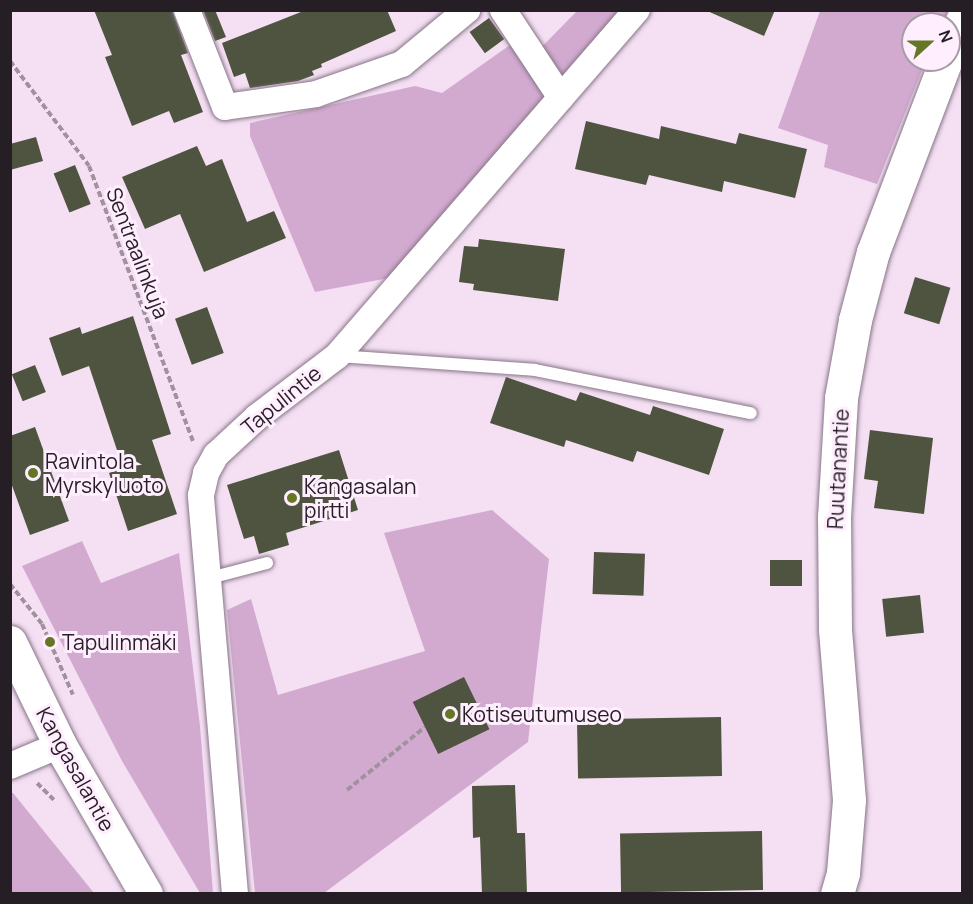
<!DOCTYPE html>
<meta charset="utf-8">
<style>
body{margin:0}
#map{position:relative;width:973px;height:904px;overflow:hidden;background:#f4dff3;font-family:Manrope,sans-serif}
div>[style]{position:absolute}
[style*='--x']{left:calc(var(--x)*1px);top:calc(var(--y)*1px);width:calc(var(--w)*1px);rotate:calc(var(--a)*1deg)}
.green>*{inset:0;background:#d2aad0}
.building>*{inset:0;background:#4e543f;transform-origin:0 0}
.path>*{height:4px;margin-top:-2px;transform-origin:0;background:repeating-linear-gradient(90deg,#a191a0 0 6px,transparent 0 9px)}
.roads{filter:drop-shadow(0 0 2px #887587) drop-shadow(0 0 2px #887587)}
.service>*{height:12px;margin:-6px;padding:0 6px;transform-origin:6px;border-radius:6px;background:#fff}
.minor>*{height:26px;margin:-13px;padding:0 13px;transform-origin:13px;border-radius:13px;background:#fff}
.secondary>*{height:33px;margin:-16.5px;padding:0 16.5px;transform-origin:16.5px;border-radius:16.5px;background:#fff}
.primary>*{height:33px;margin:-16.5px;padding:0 16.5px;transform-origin:16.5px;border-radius:16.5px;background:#fff}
.dots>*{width:16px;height:16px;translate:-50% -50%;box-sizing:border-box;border:3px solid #ffeefe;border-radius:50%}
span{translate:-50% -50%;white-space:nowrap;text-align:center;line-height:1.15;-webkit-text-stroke:6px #ffeefe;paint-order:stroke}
.street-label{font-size:21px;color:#261e25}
.poi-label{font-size:21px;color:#261e25}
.left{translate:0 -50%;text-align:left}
.frame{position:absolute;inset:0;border:12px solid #261e25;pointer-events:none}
.north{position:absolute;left:901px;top:12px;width:60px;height:60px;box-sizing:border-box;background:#ffeefe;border:2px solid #a89ba7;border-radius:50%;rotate:69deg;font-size:16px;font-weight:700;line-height:24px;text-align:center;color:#261e25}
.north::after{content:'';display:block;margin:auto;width:21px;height:27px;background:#657624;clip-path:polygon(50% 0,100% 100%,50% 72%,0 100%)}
</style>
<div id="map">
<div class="green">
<div style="clip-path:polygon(577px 11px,635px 11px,399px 276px,315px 292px,250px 136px,250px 123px,415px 86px,442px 93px,510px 45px,524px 65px)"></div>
<div style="clip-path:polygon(820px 11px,948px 11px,942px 24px,913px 24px,913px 60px,926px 60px,877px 184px,824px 167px,828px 145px,778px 128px)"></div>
<div style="clip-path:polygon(492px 510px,549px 559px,528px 742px,324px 893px,255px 893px,227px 610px,251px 599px,278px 695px,425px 651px,384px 533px)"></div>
<div style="clip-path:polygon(82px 541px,101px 583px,179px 553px,200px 726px,213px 893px,200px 893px,122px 761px,22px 566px)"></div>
<div style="clip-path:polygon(11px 793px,13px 793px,94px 893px,11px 893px)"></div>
</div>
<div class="building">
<div style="clip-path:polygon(94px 10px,172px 10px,188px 53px,181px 55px,203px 112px,174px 123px,169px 111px,132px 126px,105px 57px,112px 55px)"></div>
<div style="clip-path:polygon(203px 10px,215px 10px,226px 37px,215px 41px)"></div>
<div style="clip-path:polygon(306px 10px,387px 10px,396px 31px,321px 64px,322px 67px,312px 71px,314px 75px,298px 81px,250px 88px,245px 73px,234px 77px,222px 43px)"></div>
<div style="clip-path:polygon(705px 10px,775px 10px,764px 36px)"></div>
<div style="left:489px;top:18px;width:26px;height:24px;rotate:54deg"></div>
<div style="clip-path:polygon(586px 121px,659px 139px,661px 126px,736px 144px,739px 133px,807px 149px,795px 198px,724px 181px,722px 192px,649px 175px,646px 185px,575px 169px)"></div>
<div style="clip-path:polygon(36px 137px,43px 161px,10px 170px,10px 144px)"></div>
<div style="clip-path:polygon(197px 146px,206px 166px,222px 159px,247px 222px,274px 211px,286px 238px,204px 272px,180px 214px,145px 229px,122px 177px)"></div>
<div style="left:75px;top:165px;width:42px;height:23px;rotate:68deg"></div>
<div style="clip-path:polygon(479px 239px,565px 249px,558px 301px,473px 290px,474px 284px,459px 282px,464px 246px,478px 247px)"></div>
<div style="left:915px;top:277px;width:37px;height:38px;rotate:17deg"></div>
<div style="left:207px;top:307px;width:49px;height:34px;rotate:70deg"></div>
<div style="clip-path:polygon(133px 316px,171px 434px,152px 440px,177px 514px,128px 531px,109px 473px,123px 468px,89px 366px,62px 376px,49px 338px,80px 327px,82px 334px)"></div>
<div style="left:35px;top:365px;width:29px;height:25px;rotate:68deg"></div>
<div style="clip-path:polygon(506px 377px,576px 401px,580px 392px,650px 415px,653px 406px,724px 429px,709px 475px,637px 451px,633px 462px,566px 440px,564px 447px,490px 423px)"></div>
<div style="clip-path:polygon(35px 427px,69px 521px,30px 535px,10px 480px,10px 436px)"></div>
<div style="clip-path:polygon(870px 430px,933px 438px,924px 514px,874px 508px,878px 481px,864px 479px)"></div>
<div style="clip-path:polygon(339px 450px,358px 510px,286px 533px,289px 545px,259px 554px,254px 536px,244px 539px,227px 485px)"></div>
<div style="left:594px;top:552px;width:51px;height:42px;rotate:2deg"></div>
<div style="left:770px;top:560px;width:32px;height:26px"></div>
<div style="left:920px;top:595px;width:38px;height:38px;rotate:84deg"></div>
<div style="left:464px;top:677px;width:58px;height:57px;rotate:64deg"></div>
<div style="left:721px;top:717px;width:59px;height:144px;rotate:89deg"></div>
<div style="clip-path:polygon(515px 785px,517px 833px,525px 833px,527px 894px,482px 894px,480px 837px,473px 838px,472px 786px)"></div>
<div style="left:762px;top:831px;width:59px;height:142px;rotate:89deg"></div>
</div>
<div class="path">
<div style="--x:10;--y:61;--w:131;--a:53"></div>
<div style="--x:89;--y:166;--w:294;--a:69.3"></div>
<div style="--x:10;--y:584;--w:51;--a:51.3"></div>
<div style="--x:42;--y:624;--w:77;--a:66.4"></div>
<div style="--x:37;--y:783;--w:25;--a:45"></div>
<div style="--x:347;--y:790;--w:100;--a:-38.9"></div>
</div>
<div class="roads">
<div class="service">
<div style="--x:337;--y:356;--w:198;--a:4"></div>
<div style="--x:535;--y:370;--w:220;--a:11.3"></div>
<div style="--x:210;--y:578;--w:59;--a:-14.7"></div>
</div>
<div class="minor">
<div style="--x:187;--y:10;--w:104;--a:68.6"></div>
<div style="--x:225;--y:107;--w:92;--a:-8.1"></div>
<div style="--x:316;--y:94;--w:91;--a:-19.2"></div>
<div style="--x:402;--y:64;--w:85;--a:-39.7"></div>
<div style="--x:503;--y:10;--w:105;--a:56.6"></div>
<div style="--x:10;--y:766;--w:54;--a:-22.8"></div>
<div style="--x:235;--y:894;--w:400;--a:-94.9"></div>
<div style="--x:201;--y:495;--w:23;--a:-77"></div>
<div style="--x:206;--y:473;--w:21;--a:-61"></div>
<div style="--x:216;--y:455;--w:56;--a:-42.8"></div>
<div style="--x:257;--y:417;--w:101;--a:-37.3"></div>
<div style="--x:337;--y:356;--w:458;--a:-49.1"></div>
</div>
<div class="secondary">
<div style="--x:949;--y:53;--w:35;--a:-68"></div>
<div style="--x:837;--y:894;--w:22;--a:-74"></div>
<div style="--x:843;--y:873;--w:73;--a:-85.3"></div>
<div style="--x:849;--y:800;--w:172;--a:-94.7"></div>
<div style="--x:835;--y:629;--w:112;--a:-90.5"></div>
<div style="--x:834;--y:517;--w:119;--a:-86.6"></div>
<div style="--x:841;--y:398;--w:79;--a:-79.8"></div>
<div style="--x:855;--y:320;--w:70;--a:-75.2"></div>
<div style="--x:873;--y:252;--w:205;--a:-69.2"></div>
</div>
<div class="primary">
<div style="--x:10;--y:642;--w:114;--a:64.1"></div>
<div style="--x:60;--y:745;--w:172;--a:60"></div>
</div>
</div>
<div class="dots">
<div style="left:33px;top:473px;background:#657624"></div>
<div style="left:292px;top:498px;background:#657624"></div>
<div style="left:50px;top:642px;background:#657624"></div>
<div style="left:450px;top:714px;background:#657624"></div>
</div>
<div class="street-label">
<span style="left:138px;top:253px;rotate:69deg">Sentraalinkuja</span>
<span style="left:281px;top:400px;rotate:-39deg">Tapulintie</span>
<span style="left:838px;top:469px;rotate:-87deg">Ruutanantie</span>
<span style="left:76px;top:769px;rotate:61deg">Kangasalantie</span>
</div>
<div class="poi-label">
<span class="left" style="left:45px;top:473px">Ravintola<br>Myrskyluoto</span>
<span class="left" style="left:304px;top:498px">Kangasalan<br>pirtti</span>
<span class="left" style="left:62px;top:642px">Tapulinmäki</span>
<span class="left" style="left:462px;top:714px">Kotiseutumuseo</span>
</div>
<div class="frame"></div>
<div class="north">N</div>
</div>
